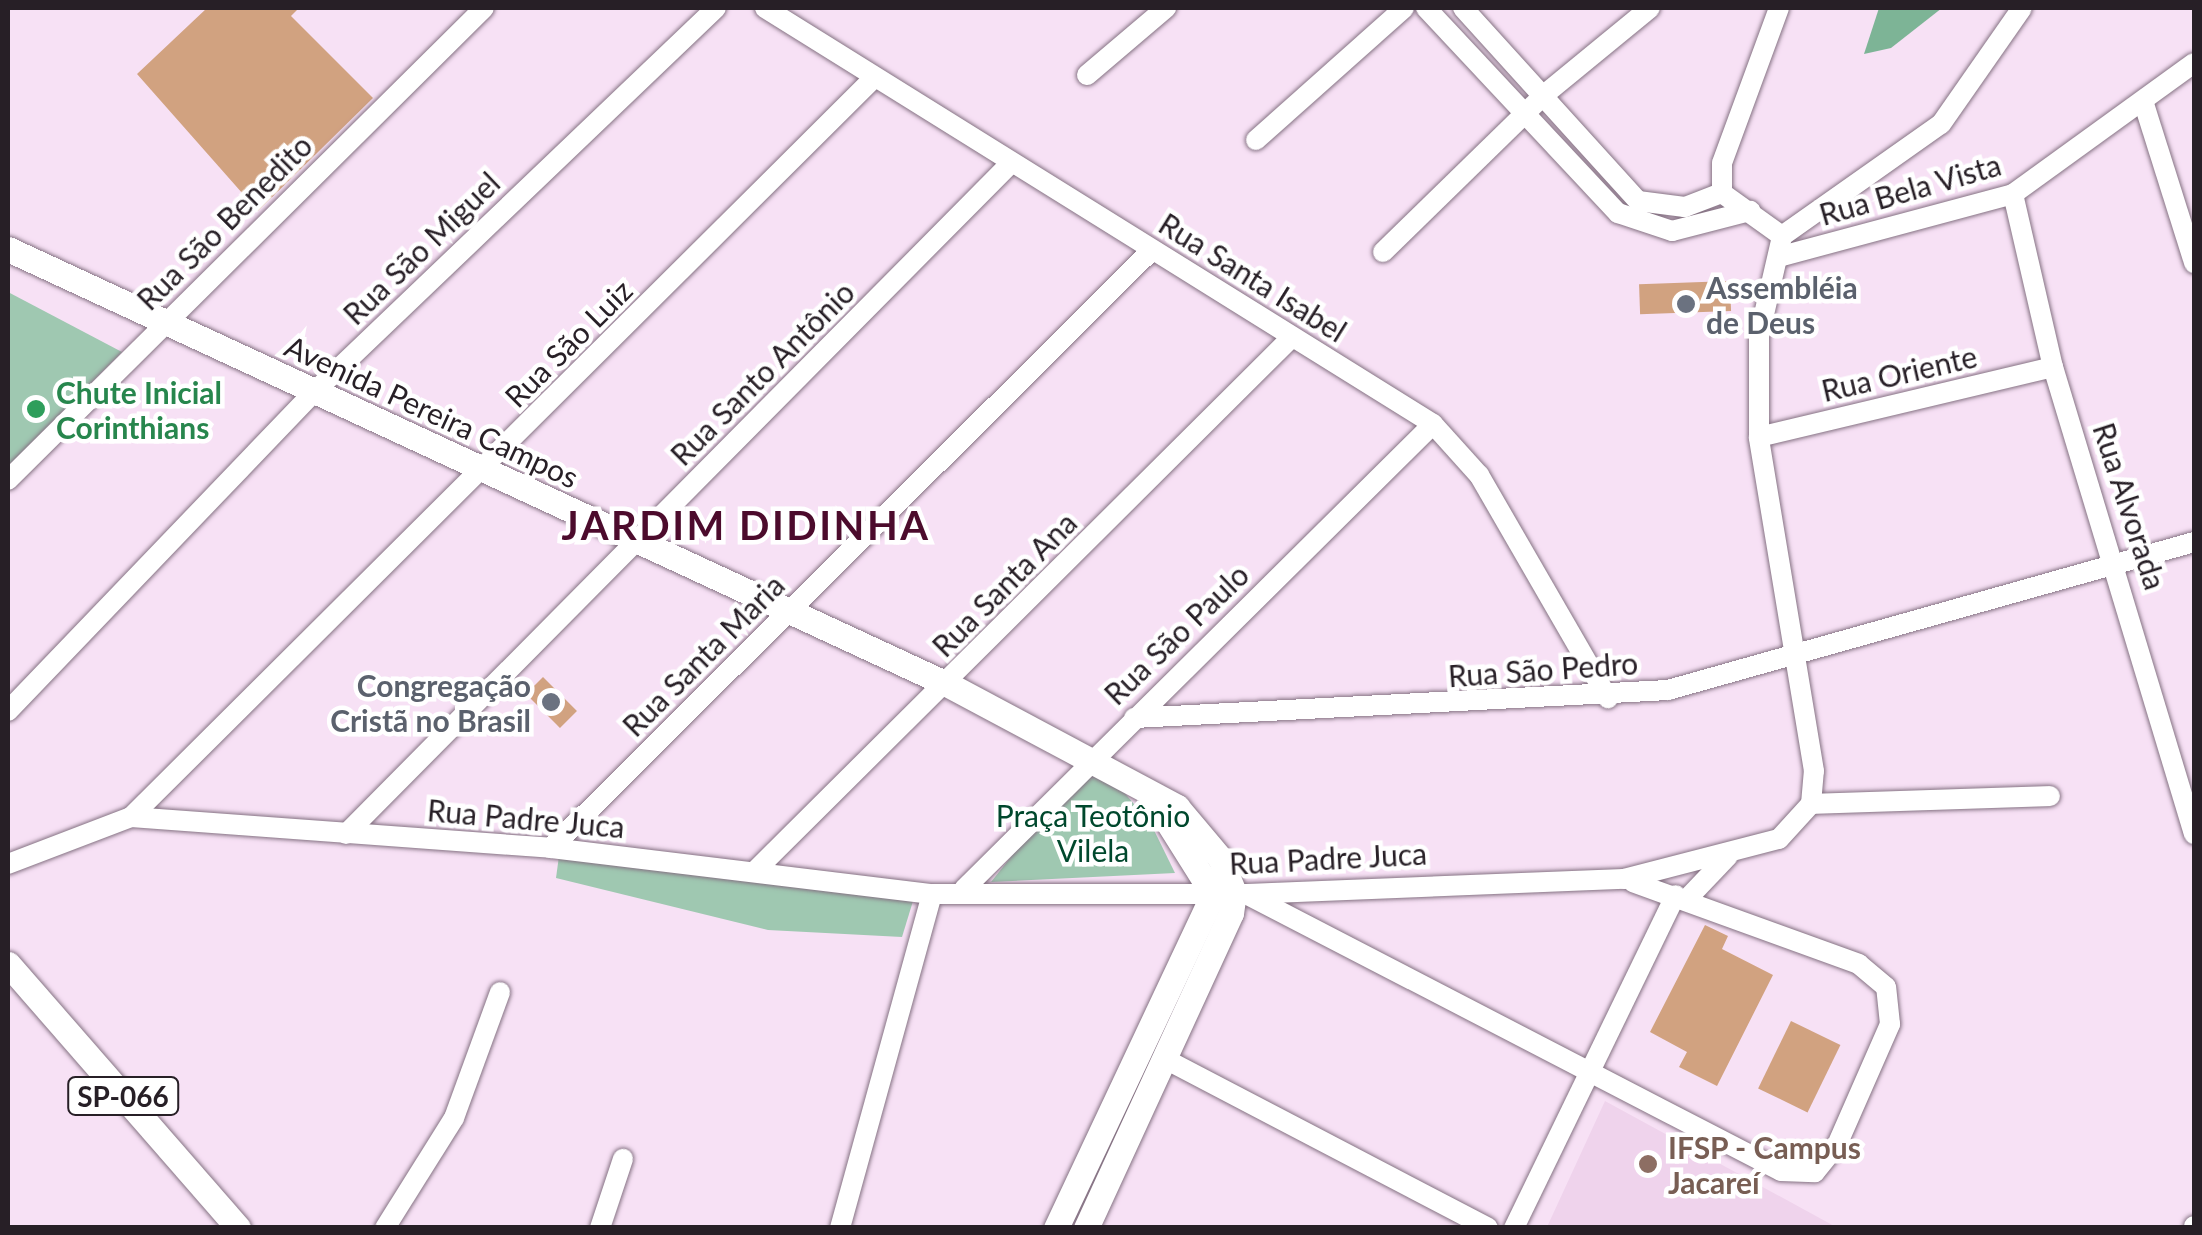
<!DOCTYPE html>
<meta charset="utf-8">
<style>
body{margin:0}
#map{position:relative;width:2202px;height:1235px;overflow:hidden;background:#f7e1f5;font-family:Lato,sans-serif}
div>[style]{position:absolute}
[style*='--x']{left:calc(var(--x)*1px);top:calc(var(--y)*1px);width:calc(var(--w)*1px);rotate:calc(var(--a)*1deg)}
.built>*{inset:0;background:#efd3ec}
.green>*{inset:0;background:#9fc8b1}
.forest>*{inset:0;background:#7db496}
.building>*{inset:0;background:#d1a280;transform-origin:0 0}
.roads{filter:drop-shadow(0 0 2px #857283) drop-shadow(0 0 2px #857283)}
.minor>*{height:20px;margin:-10px;padding:0 10px;transform-origin:10px;border-radius:10px;background:#fff}
.major>*{height:25px;margin:-12.5px;padding:0 12.5px;transform-origin:12.5px;border-radius:12.5px;background:#fff}
.dots>*{width:28px;height:28px;translate:-50% -50%;box-sizing:border-box;border:5px solid #fff;border-radius:50%}
span{translate:-50% -50%;white-space:nowrap;text-align:center;line-height:1.15;-webkit-text-stroke:9px #fff;paint-order:stroke}
.shield-label span{padding:2px 8px;background:#fff;border:2px solid;border-radius:8px;-webkit-text-stroke-width:0}
.shield-label{font-size:28px;color:#271f26;font-weight:700}
.street-label{font-size:30px;color:#271f26}
.worship-label{font-size:30px;color:#5b616d;font-weight:700}
.left{translate:0 -50%;text-align:left}
.right{translate:-100% -50%;text-align:right}
.leisure-label{font-size:30px;color:#27864d;font-weight:700}
.park-label{font-size:30px;color:#00482d}
.education-label{font-size:30px;color:#785e54;font-weight:700}
.district-label{font-size:40px;color:#4c0b2c;font-weight:700;letter-spacing:2.5px}
.frame{position:absolute;inset:0;border:10px solid #271f26;pointer-events:none}
</style>
<div id="map">
<div class="built">
<div style="clip-path:polygon(1605px 1101px,1836px 1227px,1837px 1227px,1547px 1227px)"></div>
</div>
<div class="green">
<div style="clip-path:polygon(8px 292px,122px 352px,8px 466px)"></div>
<div style="clip-path:polygon(1079px 771px,1106px 771px,1151px 824px,1175px 873px,991px 882px)"></div>
<div style="clip-path:polygon(559px 856px,913px 901px,902px 937px,768px 930px,556px 878px)"></div>
</div>
<div class="forest">
<div style="clip-path:polygon(1879px 8px,1942px 8px,1891px 48px,1864px 54px)"></div>
</div>
<div class="building">
<div style="clip-path:polygon(207px 8px,299px 8px,291px 16px,373px 98px,258px 211px,137px 74px)"></div>
<div style="left:1730px;top:281px;width:30px;height:91px;rotate:88deg"></div>
<div style="left:543px;top:677px;width:48px;height:24px;rotate:45deg"></div>
<div style="clip-path:polygon(1705px 925px,1728px 936px,1722px 949px,1773px 975px,1717px 1086px,1679px 1067px,1687px 1052px,1650px 1032px)"></div>
<div style="left:1791px;top:1021px;width:55px;height:75px;rotate:26deg"></div>
</div>
<div class="roads">
<div class="minor">
<div style="--x:765;--y:8;--w:787;--a:31.91"></div>
<div style="--x:1433;--y:424;--w:69;--a:48"></div>
<div style="--x:1479;--y:475;--w:258;--a:60"></div>
<div style="--x:1426;--y:8;--w:281;--a:46.9"></div>
<div style="--x:1618;--y:213;--w:57;--a:18.4"></div>
<div style="--x:1672;--y:231;--w:81;--a:-14.4"></div>
<div style="--x:1463;--y:8;--w:261;--a:47.8"></div>
<div style="--x:1638;--y:201;--w:47;--a:7.3"></div>
<div style="--x:1685;--y:207;--w:40;--a:-21"></div>
<div style="--x:1087;--y:75;--w:104;--a:-40.3"></div>
<div style="--x:2144;--y:104;--w:167;--a:72.5"></div>
<div style="--x:1256;--y:140;--w:198;--a:-41.7"></div>
<div style="--x:1722;--y:193;--w:30;--a:-90"></div>
<div style="--x:1722;--y:163;--w:165;--a:-69.8"></div>
<div style="--x:2013;--y:194;--w:178;--a:77"></div>
<div style="--x:2053;--y:367;--w:488;--a:73.2"></div>
<div style="--x:1782;--y:236;--w:194;--a:-35.2"></div>
<div style="--x:1941;--y:124;--w:141;--a:-55.1"></div>
<div style="--x:1383;--y:252;--w:225;--a:-44.3"></div>
<div style="--x:1544;--y:95;--w:137;--a:-39.4"></div>
<div style="--x:1782;--y:256;--w:239;--a:-15"></div>
<div style="--x:2013;--y:194;--w:223;--a:-35.9"></div>
<div style="--x:1759;--y:437;--w:302;--a:-13.4"></div>
<div style="--x:8;--y:480;--w:670;--a:-44.76"></div>
<div style="--x:8;--y:711;--w:438;--a:-46.2"></div>
<div style="--x:311;--y:395;--w:560;--a:-43.7"></div>
<div style="--x:1134;--y:718;--w:535;--a:-3"></div>
<div style="--x:1668;--y:690;--w:546;--a:-15.71"></div>
<div style="--x:1811;--y:804;--w:239;--a:-1.9"></div>
<div style="--x:131;--y:817;--w:1049;--a:-44.85"></div>
<div style="--x:346;--y:834;--w:942;--a:-45.26"></div>
<div style="--x:551;--y:848;--w:848;--a:-44.86"></div>
<div style="--x:8;--y:864;--w:132;--a:-20.9"></div>
<div style="--x:131;--y:817;--w:421;--a:4.2"></div>
<div style="--x:551;--y:848;--w:384;--a:6.9"></div>
<div style="--x:932;--y:894;--w:315;--a:0"></div>
<div style="--x:1247;--y:894;--w:377;--a:-2.3"></div>
<div style="--x:1624;--y:879;--w:160;--a:-14.5"></div>
<div style="--x:1779;--y:839;--w:47;--a:-47.6"></div>
<div style="--x:1811;--y:804;--w:33;--a:-85"></div>
<div style="--x:1814;--y:771;--w:338;--a:-99.4"></div>
<div style="--x:1759;--y:437;--w:101;--a:-90"></div>
<div style="--x:1759;--y:336;--w:103;--a:-77"></div>
<div style="--x:1782;--y:236;--w:74;--a:-144.4"></div>
<div style="--x:756;--y:870;--w:756;--a:-44.84"></div>
<div style="--x:964;--y:889;--w:660;--a:-44.75"></div>
<div style="--x:1248;--y:895;--w:600;--a:27.38"></div>
<div style="--x:1781;--y:1171;--w:34;--a:2"></div>
<div style="--x:1815;--y:1172;--w:35;--a:-51"></div>
<div style="--x:1837;--y:1145;--w:132;--a:-66.3"></div>
<div style="--x:1890;--y:1024;--w:37;--a:-96"></div>
<div style="--x:1886;--y:987;--w:35;--a:-140"></div>
<div style="--x:1859;--y:964;--w:240;--a:-160.1"></div>
<div style="--x:1686;--y:900;--w:61;--a:-46.3"></div>
<div style="--x:1167;--y:1060;--w:362;--a:27.6"></div>
<div style="--x:385;--y:1228;--w:130;--a:-57.9"></div>
<div style="--x:454;--y:1118;--w:134;--a:-69.9"></div>
<div style="--x:600;--y:1228;--w:73;--a:-71.6"></div>
<div style="--x:840;--y:1228;--w:346;--a:-74.6"></div>
<div style="--x:1514;--y:1228;--w:370;--a:-64.1"></div>
<div style="--x:2194;--y:1228;--w:2;--a:-90"></div>
</div>
<div class="major">
<div style="--x:8;--y:249;--w:1035;--a:24.86"></div>
<div style="--x:947;--y:684;--w:261;--a:28.1"></div>
<div style="--x:1177;--y:807;--w:67;--a:49.9"></div>
<div style="--x:1220;--y:858;--w:37;--a:68"></div>
<div style="--x:1234;--y:892;--w:21;--a:98"></div>
<div style="--x:1231;--y:913;--w:347;--a:114.7"></div>
<div style="--x:8;--y:964;--w:350;--a:48.9"></div>
<div style="--x:1056;--y:1228;--w:369;--a:-64.8"></div>
<div style="--x:1213;--y:894;--w:118;--a:-122.2"></div>
</div>
</div>
<div class="dots">
<div style="left:1686px;top:304px;background:#6b7280"></div>
<div style="left:36px;top:409px;background:#2e9e5b"></div>
<div style="left:551px;top:702px;background:#6b7280"></div>
<div style="left:1648px;top:1164px;background:#8d6e63"></div>
</div>
<div class="shield-label">
<span style="left:123px;top:1096px">SP-066</span>
</div>
<div class="street-label">
<span style="left:1910px;top:189px;rotate:-16deg">Rua Bela Vista</span>
<span style="left:224px;top:222px;rotate:-45deg">Rua São Benedito</span>
<span style="left:421px;top:248px;rotate:-44deg">Rua São Miguel</span>
<span style="left:1253px;top:277px;rotate:32deg">Rua Santa Isabel</span>
<span style="left:568px;top:343px;rotate:-45deg">Rua São Luiz</span>
<span style="left:762px;top:373px;rotate:-45deg">Rua Santo Antônio</span>
<span style="left:1899px;top:373px;rotate:-13deg">Rua Oriente</span>
<span style="left:432px;top:411px;rotate:25deg">Avenida Pereira Campos</span>
<span style="left:2130px;top:506px;rotate:72deg">Rua Alvorada</span>
<span style="left:1004px;top:584px;rotate:-45deg">Rua Santa Ana</span>
<span style="left:1176px;top:634px;rotate:-44deg">Rua São Paulo</span>
<span style="left:703px;top:655px;rotate:-45deg">Rua Santa Maria</span>
<span style="left:1543px;top:669px;rotate:-4deg">Rua São Pedro</span>
<span style="left:526px;top:818px;rotate:5deg">Rua Padre Juca</span>
<span style="left:1328px;top:858px;rotate:-3deg">Rua Padre Juca</span>
</div>
<div class="worship-label">
<span class="left" style="left:1706px;top:304px">Assembléia<br>de Deus</span>
<span class="right" style="left:531px;top:702px">Congregação<br>Cristã no Brasil</span>
</div>
<div class="leisure-label">
<span class="left" style="left:56px;top:409px">Chute Inicial<br>Corinthians</span>
</div>
<div class="park-label">
<span style="left:1093px;top:832px">Praça Teotônio<br>Vilela</span>
</div>
<div class="education-label">
<span class="left" style="left:1668px;top:1164px">IFSP - Campus<br>Jacareí</span>
</div>
<div class="district-label">
<span style="left:746px;top:525px">JARDIM DIDINHA</span>
</div>
<div class="frame"></div>
</div>
